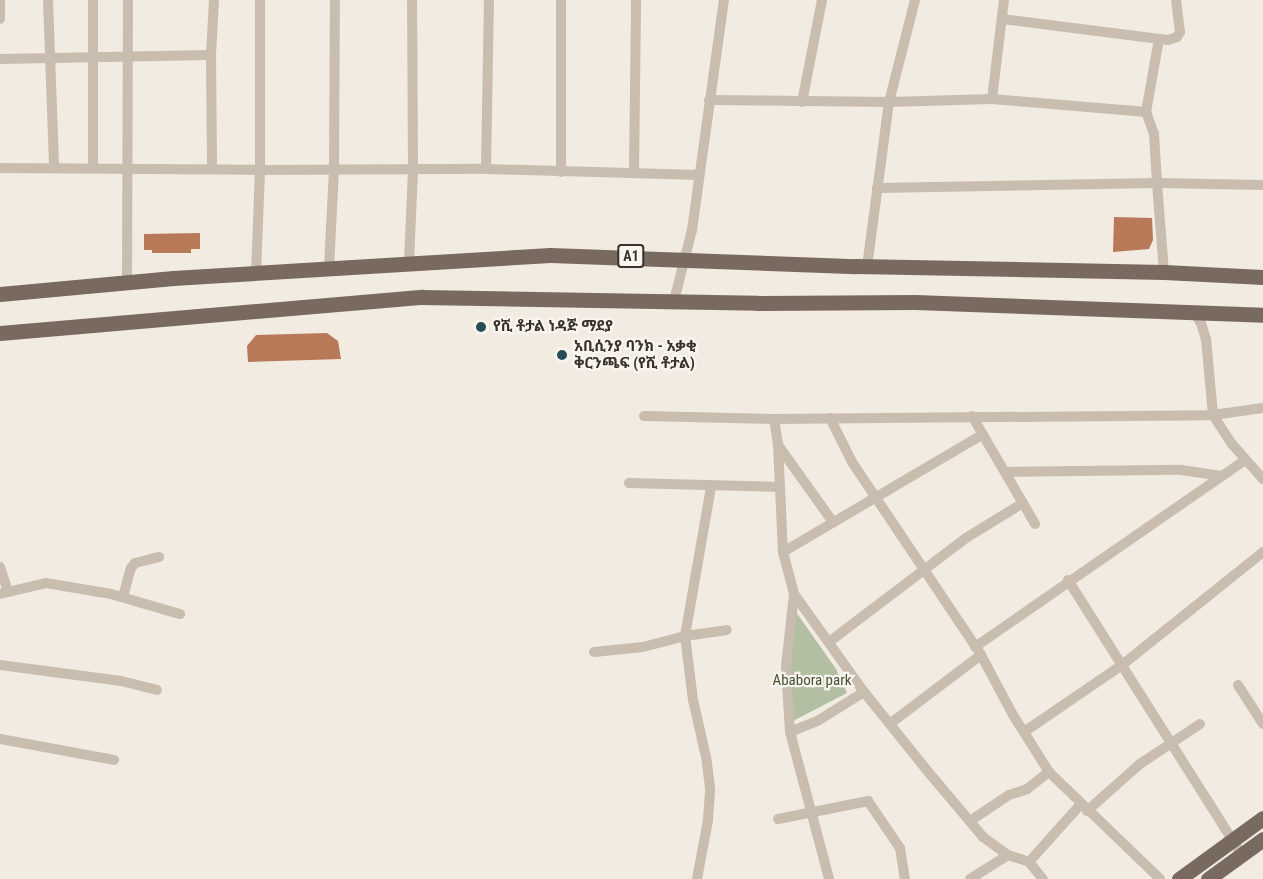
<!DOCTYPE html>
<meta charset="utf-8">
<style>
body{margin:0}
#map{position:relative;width:1263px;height:879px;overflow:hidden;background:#f1ebe2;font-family:"Roboto Condensed","Noto Sans Ethiopic",sans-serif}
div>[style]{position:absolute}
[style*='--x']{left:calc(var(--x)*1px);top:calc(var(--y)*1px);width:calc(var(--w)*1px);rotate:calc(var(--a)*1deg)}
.green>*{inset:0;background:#b3bfa3}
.building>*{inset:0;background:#b87959}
.minor>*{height:10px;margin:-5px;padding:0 5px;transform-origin:5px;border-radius:5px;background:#c8bdaf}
.primary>*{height:15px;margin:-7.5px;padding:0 7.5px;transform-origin:7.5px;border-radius:7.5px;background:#786a5f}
.dots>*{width:16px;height:16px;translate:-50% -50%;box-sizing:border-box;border:3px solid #f9f5ee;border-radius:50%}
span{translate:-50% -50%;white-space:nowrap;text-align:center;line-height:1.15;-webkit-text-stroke:4.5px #f9f5ee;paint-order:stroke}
.shield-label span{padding:2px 4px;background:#f9f5ee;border:2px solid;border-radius:4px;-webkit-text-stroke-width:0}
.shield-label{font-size:14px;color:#38312c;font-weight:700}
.poi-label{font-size:15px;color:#38312c;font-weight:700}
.left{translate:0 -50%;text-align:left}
.park-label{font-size:15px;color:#445333}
</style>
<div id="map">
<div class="green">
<div style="clip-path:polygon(796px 612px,836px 669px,847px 693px,789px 723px,787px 702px)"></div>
</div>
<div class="building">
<div style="clip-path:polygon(1114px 217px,1152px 218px,1153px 240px,1149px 249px,1113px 252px)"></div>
<div style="clip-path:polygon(200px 233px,200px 249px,191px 249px,191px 253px,152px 253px,152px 250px,144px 250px,144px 234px)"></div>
<div style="clip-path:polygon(327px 333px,338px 341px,341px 359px,248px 362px,247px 346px,256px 335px)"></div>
</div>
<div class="minor">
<div style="--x:48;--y:0;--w:167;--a:87.9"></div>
<div style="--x:93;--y:0;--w:167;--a:90"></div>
<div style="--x:260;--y:0;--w:170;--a:90"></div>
<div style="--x:260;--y:170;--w:226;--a:-0.3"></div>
<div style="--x:486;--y:169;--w:213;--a:1.6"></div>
<div style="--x:915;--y:0;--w:105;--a:104.3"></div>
<div style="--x:889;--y:102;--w:103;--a:-1.7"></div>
<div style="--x:992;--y:99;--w:155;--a:4.8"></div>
<div style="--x:0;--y:19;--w:19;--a:-90"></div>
<div style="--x:1002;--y:19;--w:167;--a:7.2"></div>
<div style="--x:1168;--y:40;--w:9;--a:-18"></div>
<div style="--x:1177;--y:37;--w:6;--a:-59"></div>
<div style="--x:1180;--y:32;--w:32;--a:-97"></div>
<div style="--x:0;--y:59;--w:211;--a:-1.1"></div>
<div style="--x:992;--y:99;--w:100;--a:-83.1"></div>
<div style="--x:709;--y:100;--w:180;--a:0.6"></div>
<div style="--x:889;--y:102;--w:165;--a:97.6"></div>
<div style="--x:802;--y:102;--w:104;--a:-78.9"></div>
<div style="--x:0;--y:168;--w:260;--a:0.4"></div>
<div style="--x:260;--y:170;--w:103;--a:92.2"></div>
<div style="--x:212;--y:169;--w:114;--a:-90.5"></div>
<div style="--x:211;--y:55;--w:55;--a:-86.9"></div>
<div style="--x:486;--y:169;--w:169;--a:-89"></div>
<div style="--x:561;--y:172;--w:172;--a:-90"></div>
<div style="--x:634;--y:173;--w:173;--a:-89.3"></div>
<div style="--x:877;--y:188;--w:280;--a:-1"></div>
<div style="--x:1157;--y:183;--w:49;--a:-93.5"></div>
<div style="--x:1154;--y:134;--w:23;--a:-110"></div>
<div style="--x:1146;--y:112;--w:74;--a:-79.9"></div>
<div style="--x:409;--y:262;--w:91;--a:-87.5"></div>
<div style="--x:413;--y:171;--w:171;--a:-90.3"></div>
<div style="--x:329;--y:268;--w:98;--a:-87.1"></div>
<div style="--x:334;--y:170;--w:170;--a:-89.7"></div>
<div style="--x:1164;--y:272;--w:89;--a:-94.5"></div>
<div style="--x:1157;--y:183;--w:106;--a:1.1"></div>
<div style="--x:127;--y:282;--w:282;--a:-89.8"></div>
<div style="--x:674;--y:301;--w:73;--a:-75.8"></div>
<div style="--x:692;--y:230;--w:232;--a:-82.1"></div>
<div style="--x:1194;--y:312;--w:13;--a:58"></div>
<div style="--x:1201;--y:323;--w:17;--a:73"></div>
<div style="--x:1206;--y:339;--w:76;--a:84.7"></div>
<div style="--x:1213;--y:415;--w:35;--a:57"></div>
<div style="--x:1232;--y:444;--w:47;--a:48.5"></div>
<div style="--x:644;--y:416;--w:130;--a:1.3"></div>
<div style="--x:774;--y:419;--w:439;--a:-0.5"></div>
<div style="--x:1213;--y:415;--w:50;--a:-8"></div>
<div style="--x:972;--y:416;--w:125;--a:59.7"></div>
<div style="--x:830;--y:418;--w:49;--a:63.4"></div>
<div style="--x:852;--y:462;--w:232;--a:56.2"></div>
<div style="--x:981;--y:655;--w:68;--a:61.9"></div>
<div style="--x:1013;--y:715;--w:67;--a:57.7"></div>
<div style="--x:1049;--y:772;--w:154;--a:43.9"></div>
<div style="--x:774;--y:419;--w:26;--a:81"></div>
<div style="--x:778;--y:445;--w:42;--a:87.3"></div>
<div style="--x:778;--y:445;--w:95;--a:54.5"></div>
<div style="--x:1005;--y:472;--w:176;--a:-0.7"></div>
<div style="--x:1181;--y:470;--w:41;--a:8.3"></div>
<div style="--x:629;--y:483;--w:151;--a:1.5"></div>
<div style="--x:780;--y:487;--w:65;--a:87.4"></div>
<div style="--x:783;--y:552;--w:43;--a:75.3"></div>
<div style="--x:794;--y:594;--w:120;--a:54.5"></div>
<div style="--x:864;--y:692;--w:105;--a:51.2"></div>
<div style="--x:930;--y:774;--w:82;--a:49.9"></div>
<div style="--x:983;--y:837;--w:31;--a:36"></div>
<div style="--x:1008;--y:855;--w:45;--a:147.7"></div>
<div style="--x:783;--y:552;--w:232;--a:-30.5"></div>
<div style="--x:0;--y:567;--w:26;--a:72"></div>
<div style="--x:1068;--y:580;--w:325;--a:57.7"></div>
<div style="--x:0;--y:594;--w:47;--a:-13.4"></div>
<div style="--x:46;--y:583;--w:66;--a:9.6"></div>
<div style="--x:111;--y:594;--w:72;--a:16.2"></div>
<div style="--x:794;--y:594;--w:72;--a:96.3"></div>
<div style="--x:786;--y:666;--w:66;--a:86.5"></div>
<div style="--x:790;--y:732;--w:152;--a:75.1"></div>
<div style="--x:123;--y:597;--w:30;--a:-75"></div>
<div style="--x:131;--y:568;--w:6;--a:-51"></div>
<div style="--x:135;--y:563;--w:25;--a:-14"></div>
<div style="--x:829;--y:642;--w:172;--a:-37.2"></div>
<div style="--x:966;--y:538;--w:67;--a:-31.6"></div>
<div style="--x:975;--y:647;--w:328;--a:-34.7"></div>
<div style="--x:594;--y:652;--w:49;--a:-5.8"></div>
<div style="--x:643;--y:647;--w:43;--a:-14.7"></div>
<div style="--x:685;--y:636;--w:151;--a:-80.1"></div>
<div style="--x:0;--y:665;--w:122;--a:7.5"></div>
<div style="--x:121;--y:681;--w:37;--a:14"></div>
<div style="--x:1238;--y:685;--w:46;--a:57.3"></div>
<div style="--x:891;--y:723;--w:113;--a:-37.1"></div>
<div style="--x:790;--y:732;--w:31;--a:-22"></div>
<div style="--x:819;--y:720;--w:53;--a:-31.9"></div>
<div style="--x:1024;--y:732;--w:119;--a:-34.4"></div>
<div style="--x:1122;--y:665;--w:181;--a:-38.7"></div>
<div style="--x:0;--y:739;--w:116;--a:10.4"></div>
<div style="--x:1087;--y:811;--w:71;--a:-41.6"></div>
<div style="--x:1140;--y:764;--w:72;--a:-33.7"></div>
<div style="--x:778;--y:819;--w:92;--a:-11.3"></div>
<div style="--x:868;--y:801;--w:57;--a:55.8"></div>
<div style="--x:900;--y:848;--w:31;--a:81"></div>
<div style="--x:970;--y:821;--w:47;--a:-33.7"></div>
<div style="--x:1009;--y:795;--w:19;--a:-18"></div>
<div style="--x:1027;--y:789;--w:28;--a:-38"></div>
<div style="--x:1008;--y:855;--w:22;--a:18"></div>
<div style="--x:1029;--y:862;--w:76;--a:-48.2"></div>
<div style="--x:1029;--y:862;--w:22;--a:51"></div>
<div style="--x:697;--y:879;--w:60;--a:-79.4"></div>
<div style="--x:708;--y:820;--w:32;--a:-86"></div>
<div style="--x:710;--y:788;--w:31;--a:-97"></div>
<div style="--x:706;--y:757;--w:58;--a:-102.8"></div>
<div style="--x:693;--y:700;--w:64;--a:-97.1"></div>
<div style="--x:685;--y:636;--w:42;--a:-8.1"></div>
</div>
<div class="primary">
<div style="--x:0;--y:294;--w:174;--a:-5.3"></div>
<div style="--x:173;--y:278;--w:378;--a:-3.5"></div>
<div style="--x:550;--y:255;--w:306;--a:2.1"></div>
<div style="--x:856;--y:266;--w:308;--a:1.1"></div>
<div style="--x:1164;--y:272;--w:99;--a:2.9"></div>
<div style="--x:0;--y:333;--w:424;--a:-4.9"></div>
<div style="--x:422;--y:297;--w:335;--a:1"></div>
<div style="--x:757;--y:303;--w:158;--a:-0.4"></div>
<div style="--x:915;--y:302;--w:348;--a:2.1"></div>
<div style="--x:1179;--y:879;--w:104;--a:-36"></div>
<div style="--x:1208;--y:879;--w:68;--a:-36"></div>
</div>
<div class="dots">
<div style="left:481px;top:327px;background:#264e55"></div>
<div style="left:562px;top:355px;background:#264e55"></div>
</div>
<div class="shield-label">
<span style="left:631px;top:256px">A1</span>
</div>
<div class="poi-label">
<span class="left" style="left:493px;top:327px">የሺ ቶታል ነዳጅ ማደያ</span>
<span class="left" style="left:574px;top:355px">አቢሲንያ ባንክ - አቃቂ<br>ቅርንጫፍ (የሺ ቶታል)</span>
</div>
<div class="park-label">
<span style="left:812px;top:681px">Ababora park</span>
</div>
</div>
